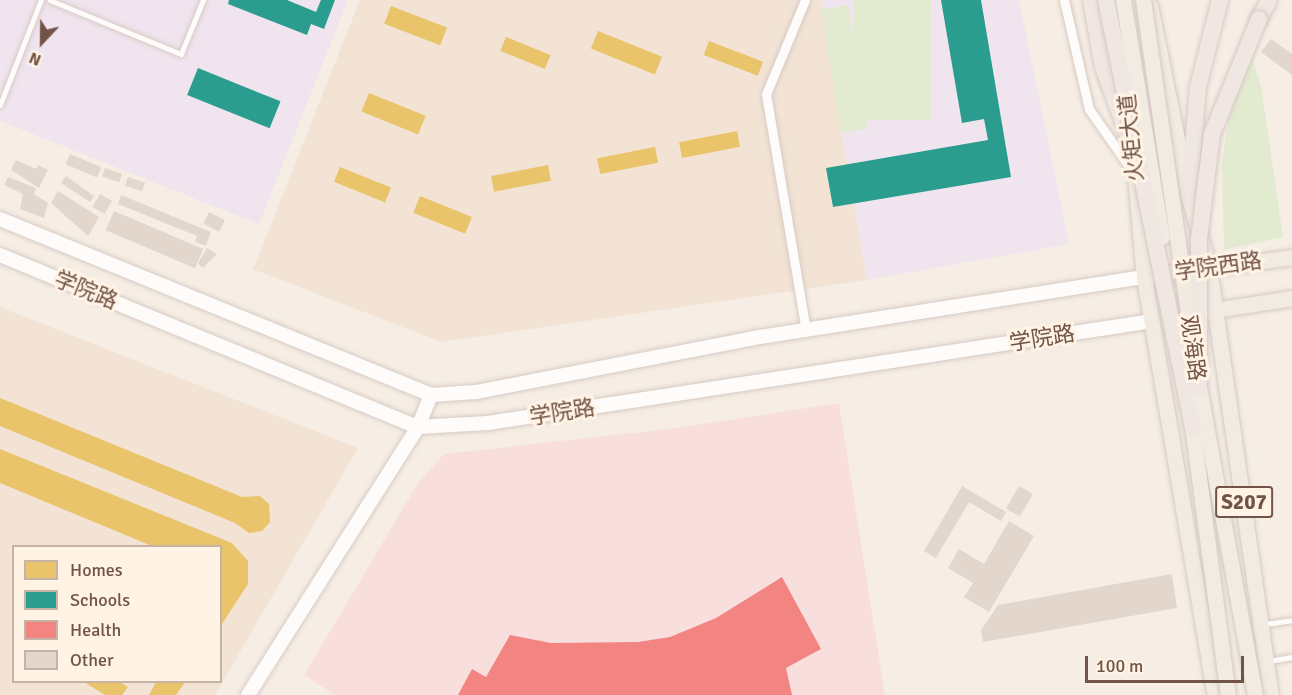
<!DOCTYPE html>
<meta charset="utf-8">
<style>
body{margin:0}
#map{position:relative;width:1292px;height:695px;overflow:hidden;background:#f6eee5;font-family:Signika,"Noto Sans SC",sans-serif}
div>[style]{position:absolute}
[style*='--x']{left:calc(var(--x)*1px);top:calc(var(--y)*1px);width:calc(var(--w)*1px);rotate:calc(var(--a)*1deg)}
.residential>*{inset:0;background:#f2e3d5}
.education>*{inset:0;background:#f0e4ef}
.medical>*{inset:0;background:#f8dfde}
.green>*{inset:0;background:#e2ebd0;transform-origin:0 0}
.homes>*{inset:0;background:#e9c46a;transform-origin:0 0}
.schools>*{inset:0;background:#2a9d8f;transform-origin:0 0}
.health>*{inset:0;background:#f28482}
.building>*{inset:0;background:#e2d6cd;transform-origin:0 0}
.roads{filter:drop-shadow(0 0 2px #d7cbc4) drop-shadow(0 0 2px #d7cbc4)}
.lane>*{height:4.5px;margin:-2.25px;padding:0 2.25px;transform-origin:2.25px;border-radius:2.25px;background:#fefcfb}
.street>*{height:9px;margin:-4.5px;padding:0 4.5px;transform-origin:4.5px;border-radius:4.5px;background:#fefcfb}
.secondary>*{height:14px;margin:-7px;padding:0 7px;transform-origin:7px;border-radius:7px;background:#fefcfb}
.primary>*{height:15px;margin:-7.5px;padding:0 7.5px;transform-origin:7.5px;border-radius:7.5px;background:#f2ebe2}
.highway>*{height:16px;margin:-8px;padding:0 8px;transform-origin:8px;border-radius:8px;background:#f0e6e2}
.bridges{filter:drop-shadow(0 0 2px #d5c9c3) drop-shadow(0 0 2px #d5c9c3)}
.primary-bridge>*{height:15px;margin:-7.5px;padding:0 7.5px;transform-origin:7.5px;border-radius:7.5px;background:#f2ebe2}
.highway-bridge>*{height:16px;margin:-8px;padding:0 8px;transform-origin:8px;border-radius:8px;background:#f0e6e2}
span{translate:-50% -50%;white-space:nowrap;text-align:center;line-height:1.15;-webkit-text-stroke:6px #fff3e5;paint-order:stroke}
.shield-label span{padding:2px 4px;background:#fff3e5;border:2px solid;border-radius:4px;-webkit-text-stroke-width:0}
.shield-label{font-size:21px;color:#725347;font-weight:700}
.street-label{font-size:22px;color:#725347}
.legend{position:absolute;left:12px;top:545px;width:210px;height:138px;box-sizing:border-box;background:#fff3e5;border:2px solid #c7b3a6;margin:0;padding:8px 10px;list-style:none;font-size:18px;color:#725347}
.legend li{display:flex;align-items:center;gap:12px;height:30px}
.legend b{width:30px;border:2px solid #c7b3a6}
.north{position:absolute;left:12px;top:12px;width:60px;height:60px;-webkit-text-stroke:4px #fff3e5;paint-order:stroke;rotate:202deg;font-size:16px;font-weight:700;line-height:24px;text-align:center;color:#725347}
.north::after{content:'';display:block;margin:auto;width:21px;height:27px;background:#725347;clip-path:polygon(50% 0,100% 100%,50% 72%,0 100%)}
.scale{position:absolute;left:1085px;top:656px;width:159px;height:27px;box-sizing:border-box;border:3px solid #725347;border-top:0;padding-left:8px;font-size:18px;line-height:21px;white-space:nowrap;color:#725347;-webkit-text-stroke:4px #fff3e5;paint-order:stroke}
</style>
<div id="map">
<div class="residential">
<div style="clip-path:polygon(360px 0,824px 0,821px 10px,867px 280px,441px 342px,253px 269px)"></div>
<div style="clip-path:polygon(evenodd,0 307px,358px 448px,215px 695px,0 695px,0 307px,14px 546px,220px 546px,220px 682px,14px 682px,14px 546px)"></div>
</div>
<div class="education">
<div style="clip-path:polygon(0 0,348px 0,259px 224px,0 121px)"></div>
<div style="clip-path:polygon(824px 0,1019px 0,1069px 244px,867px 280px,821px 9px)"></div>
</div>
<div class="medical">
<div style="clip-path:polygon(839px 403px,885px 695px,335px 695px,304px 675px,418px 483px,444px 454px,677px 428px)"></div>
</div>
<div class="green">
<div style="left:854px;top:0;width:77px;height:120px"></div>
<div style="left:848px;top:5px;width:125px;height:27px;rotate:81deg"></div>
<div style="clip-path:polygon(1250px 51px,1261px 86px,1283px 237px,1224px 250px,1222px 163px,1228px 123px)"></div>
</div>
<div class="homes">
<div style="left:391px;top:6px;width:60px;height:19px;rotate:21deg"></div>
<div style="left:598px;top:31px;width:69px;height:19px;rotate:22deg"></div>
<div style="left:506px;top:37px;width:48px;height:15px;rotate:22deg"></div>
<div style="left:709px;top:41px;width:58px;height:15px;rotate:21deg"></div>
<div style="left:369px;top:93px;width:61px;height:20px;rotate:22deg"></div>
<div style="left:737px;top:131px;width:16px;height:59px;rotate:79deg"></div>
<div style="left:655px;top:147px;width:16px;height:59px;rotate:79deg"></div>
<div style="left:548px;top:165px;width:16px;height:58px;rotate:79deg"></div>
<div style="left:340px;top:167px;width:55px;height:16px;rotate:22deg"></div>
<div style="left:420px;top:196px;width:56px;height:18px;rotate:22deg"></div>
<div style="clip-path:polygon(0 398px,242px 497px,260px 496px,269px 504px,270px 522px,262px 531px,249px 533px,235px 523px,0 426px)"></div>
<div style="clip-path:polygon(0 449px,232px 543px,248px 561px,248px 584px,220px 627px,220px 546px,152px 546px,0 483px)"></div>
<div style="clip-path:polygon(84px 682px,120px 682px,128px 687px,122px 695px,105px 695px)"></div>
<div style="clip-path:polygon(156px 682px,185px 682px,176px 695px,149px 695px)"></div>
</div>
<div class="schools">
<div style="clip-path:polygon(229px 0,287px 0,316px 12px,321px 0,335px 0,324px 29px,311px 24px,307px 35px,228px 4px)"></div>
<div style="clip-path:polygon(941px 0,981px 0,1011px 177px,833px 207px,826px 168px,988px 140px,984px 119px,962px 123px)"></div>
<div style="left:198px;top:68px;width:89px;height:29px;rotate:22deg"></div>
</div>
<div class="health">
<div style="clip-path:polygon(782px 577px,821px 649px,786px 668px,792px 695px,458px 695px,472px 669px,486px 677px,510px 635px,551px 643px,638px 642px,670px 637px,716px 618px)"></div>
</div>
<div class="building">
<div style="clip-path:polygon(1271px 39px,1292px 54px,1292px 75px,1261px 52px)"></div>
<div style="left:70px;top:154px;width:34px;height:11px;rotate:23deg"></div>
<div style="clip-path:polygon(16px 160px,36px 169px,38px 165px,48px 170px,39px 188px,11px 170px)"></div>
<div style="left:105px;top:168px;width:18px;height:9px;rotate:19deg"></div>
<div style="clip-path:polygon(66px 176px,94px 196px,90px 202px,61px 183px)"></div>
<div style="clip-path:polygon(8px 177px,36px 188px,34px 194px,48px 203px,44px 218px,20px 209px,23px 194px,4px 185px)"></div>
<div style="left:128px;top:177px;width:18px;height:9px;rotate:19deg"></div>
<div style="clip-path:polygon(58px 191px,99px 217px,88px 236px,51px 203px)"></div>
<div style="left:100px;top:194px;width:14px;height:15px;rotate:30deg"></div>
<div style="clip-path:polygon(121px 195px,211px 232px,206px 246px,195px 242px,197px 236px,118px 204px)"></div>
<div style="left:114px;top:211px;width:97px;height:21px;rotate:23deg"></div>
<div style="left:209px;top:212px;width:18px;height:13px;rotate:27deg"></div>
<div style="clip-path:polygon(207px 248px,217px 254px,203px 268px,198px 263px)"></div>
<div style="clip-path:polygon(962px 486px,1006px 512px,1001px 521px,969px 502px,936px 558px,924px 551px)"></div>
<div style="left:1019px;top:486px;width:16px;height:26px;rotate:30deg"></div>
<div style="clip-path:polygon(1009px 521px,1034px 536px,989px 612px,964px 597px,973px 583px,948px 568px,959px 549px,984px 564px)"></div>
<div style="clip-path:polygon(1172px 574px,1177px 608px,983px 642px,981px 630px,998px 605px)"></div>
</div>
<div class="roads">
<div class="lane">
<div style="--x:50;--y:0;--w:142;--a:22.4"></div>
<div style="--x:181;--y:54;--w:58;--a:-67.8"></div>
<div style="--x:0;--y:105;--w:113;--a:-68.7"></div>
<div style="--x:1265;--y:624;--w:27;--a:-8"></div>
<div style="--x:1269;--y:661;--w:23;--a:-10"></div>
</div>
<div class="street">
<div style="--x:805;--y:0;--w:102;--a:112.5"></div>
<div style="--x:766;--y:94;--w:239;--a:80.4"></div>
<div style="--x:1064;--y:0;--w:112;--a:77.1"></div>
<div style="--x:1089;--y:109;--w:80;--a:55.1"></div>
</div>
<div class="secondary">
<div style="--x:0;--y:219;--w:466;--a:22.2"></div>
<div style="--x:431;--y:395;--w:45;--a:-3.8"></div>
<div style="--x:476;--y:392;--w:289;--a:-11"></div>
<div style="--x:760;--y:337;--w:389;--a:-8.9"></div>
<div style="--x:0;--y:255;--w:452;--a:22.4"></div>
<div style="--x:418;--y:427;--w:70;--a:-3.3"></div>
<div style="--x:488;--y:423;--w:672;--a:-8.73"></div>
<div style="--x:248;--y:695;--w:317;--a:-57.6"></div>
<div style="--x:418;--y:427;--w:35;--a:-68"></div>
</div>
<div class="primary">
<div style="--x:1150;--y:6;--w:196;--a:78.5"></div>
<div style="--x:1189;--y:198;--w:72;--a:73.8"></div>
<div style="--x:1209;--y:267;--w:432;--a:81.8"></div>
<div style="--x:1135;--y:173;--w:104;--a:85.1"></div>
<div style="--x:1144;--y:277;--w:424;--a:80.4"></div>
<div style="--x:1150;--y:276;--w:143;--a:-7.6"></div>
<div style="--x:1208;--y:311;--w:85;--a:-8.8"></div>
</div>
<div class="highway">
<div style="--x:1091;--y:0;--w:68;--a:79.8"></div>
<div style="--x:1103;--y:67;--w:76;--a:69.9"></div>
<div style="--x:1259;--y:19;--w:21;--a:-62"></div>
<div style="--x:1189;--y:198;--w:111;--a:-85.4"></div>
<div style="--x:1198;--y:87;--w:90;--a:-75.8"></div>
</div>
</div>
<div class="bridges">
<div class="primary-bridge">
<div style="--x:1123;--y:0;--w:240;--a:80.7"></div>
<div style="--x:1143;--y:0;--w:356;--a:81.8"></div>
<div style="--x:1197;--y:376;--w:324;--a:79.7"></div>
<div style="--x:1191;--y:418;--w:279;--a:82.4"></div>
</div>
<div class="highway-bridge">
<div style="--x:1106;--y:0;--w:437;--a:78.5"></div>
<div style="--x:1199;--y:388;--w:149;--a:-90"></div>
<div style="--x:1199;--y:239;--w:106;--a:-82.9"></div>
<div style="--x:1212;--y:134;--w:124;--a:-67.8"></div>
</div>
</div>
<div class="shield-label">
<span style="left:1244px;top:502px">S207</span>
</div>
<div class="street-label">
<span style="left:1131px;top:138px;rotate:-96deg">火矩大道</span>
<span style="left:1218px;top:266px;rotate:-8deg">学院西路</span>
<span style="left:86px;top:290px;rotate:22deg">学院路</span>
<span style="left:1042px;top:338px;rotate:-9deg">学院路</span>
<span style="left:1193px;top:348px;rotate:82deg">观海路</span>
<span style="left:562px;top:412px;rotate:-9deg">学院路</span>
</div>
<ul class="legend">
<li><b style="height:16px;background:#e9c46a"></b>Homes</li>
<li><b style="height:16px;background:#2a9d8f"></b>Schools</li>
<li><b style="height:16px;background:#f28482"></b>Health</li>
<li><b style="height:16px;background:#e2d6cd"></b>Other</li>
</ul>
<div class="north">N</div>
<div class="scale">100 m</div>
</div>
